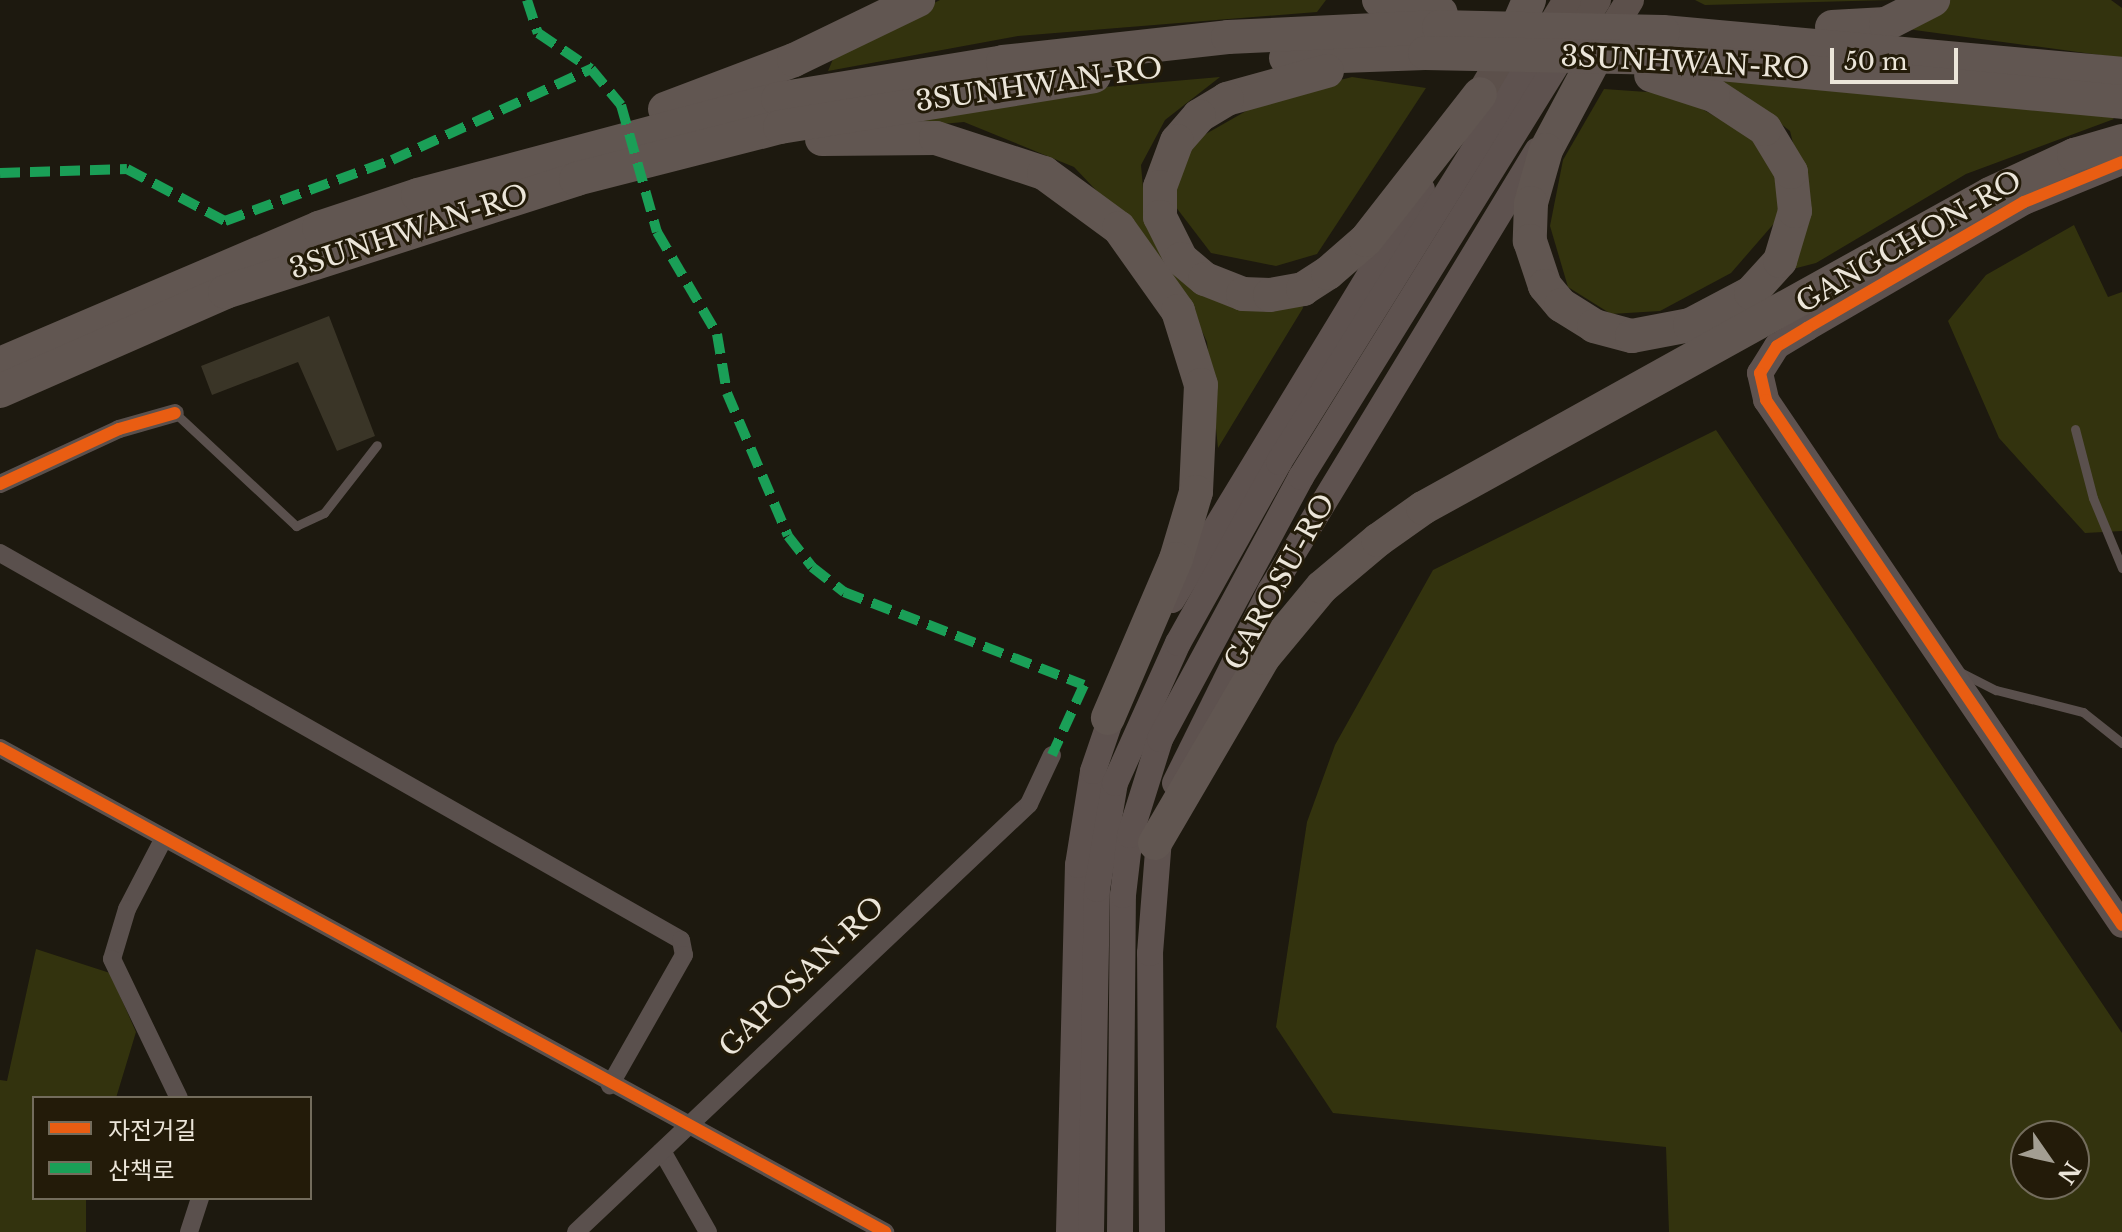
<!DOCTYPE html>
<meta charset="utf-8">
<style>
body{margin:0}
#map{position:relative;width:2122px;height:1232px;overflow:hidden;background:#1d190f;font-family:"Libre Baskerville","Noto Sans KR",serif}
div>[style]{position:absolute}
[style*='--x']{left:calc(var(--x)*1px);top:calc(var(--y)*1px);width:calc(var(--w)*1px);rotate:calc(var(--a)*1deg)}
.green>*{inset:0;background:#33330e}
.building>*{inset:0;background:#3a3527}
.lane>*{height:9px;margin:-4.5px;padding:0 4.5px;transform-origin:4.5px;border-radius:4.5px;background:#5a504d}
.street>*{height:18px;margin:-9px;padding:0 9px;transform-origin:9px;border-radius:9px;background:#5a504d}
.secondary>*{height:26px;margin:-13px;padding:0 13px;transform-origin:13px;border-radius:13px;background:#5e524f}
.primary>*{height:28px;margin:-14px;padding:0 14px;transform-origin:14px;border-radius:14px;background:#5c504b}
.highway>*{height:34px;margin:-17px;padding:0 17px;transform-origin:17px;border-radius:17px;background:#615651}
.highway-bridge>*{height:34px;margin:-17px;padding:0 17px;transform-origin:17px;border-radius:17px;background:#615651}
.quiet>*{height:10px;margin-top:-5px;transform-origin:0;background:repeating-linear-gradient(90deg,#1a9f57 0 20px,transparent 0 30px)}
.cycleway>*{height:12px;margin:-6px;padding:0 6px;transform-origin:6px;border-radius:6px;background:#e95d12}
span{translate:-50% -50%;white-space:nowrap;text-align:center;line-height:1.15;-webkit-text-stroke:6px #231b09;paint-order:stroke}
.street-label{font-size:28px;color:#ebe5d9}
.legend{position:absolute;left:32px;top:1096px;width:280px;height:104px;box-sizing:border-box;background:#231b09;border:2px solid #736c5c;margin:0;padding:10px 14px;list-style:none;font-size:24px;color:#ebe5d9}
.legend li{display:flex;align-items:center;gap:16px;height:40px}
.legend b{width:40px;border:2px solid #736c5c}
.north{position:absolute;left:2010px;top:1120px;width:80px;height:80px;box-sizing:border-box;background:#231b09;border:2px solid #736c5c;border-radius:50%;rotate:124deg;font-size:22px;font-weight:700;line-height:32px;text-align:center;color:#ebe5d9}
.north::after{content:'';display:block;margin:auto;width:28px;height:36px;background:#a39e92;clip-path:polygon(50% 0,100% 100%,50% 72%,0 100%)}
.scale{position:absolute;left:1830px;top:48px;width:128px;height:36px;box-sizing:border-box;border:4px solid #ebe5d9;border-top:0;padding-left:10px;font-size:24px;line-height:28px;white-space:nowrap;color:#ebe5d9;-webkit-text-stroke:6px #231b09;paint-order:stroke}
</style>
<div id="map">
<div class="green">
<div style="clip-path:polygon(940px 0,1326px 0,1317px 12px,1018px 36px,828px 71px,836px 52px)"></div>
<div style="clip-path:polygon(1695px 0,1891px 0,1705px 5px)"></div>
<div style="clip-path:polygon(1948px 0,2111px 0,2122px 8px,2122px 58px,1907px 29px)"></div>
<div style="clip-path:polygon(1723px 73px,2104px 109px,2114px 119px,1966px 174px,1816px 263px,1789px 270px,1806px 195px,1790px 131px,1746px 96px,1717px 83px)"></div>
<div style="clip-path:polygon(1220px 77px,1165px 120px,1141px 165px,1145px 211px,1167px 253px,1301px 296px,1303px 308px,1218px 448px,1207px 342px,1184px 292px,1150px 247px,1074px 167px,964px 122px,920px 126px,927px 112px,1012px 95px)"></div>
<div style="clip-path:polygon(1352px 77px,1426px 88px,1317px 254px,1276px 266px,1211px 253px,1172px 202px,1180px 164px,1204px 135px,1269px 98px)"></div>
<div style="clip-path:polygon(1604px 89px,1676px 94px,1758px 141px,1783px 181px,1777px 220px,1731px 273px,1660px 311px,1611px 314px,1568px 287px,1550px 226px,1563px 160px)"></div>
<div style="clip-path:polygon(2074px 225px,2108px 297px,2122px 292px,2122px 531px,2085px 533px,1999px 438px,1948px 321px,1986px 275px)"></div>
<div style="clip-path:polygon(evenodd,1716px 430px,2122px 1033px,2122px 1232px,1669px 1232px,1666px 1147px,1333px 1113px,1276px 1027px,1307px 822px,1335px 745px,1433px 570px,1716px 430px,2026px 1136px,2074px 1136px,2074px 1184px,2026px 1184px,2026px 1136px)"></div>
<div style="clip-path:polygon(36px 949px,110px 973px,136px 1032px,116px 1098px,34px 1098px,34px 1198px,86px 1198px,86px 1232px,0 1232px,0 1080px,7px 1081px)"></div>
</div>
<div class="building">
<div style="clip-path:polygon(329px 316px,375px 436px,337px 451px,298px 362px,212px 395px,201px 366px)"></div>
</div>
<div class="lane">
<div style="--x:175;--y:413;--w:166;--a:43"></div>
<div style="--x:296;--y:526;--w:31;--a:-25"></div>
<div style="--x:324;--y:513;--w:86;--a:-52.1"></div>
<div style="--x:2075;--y:429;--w:71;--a:75.4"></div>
<div style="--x:2093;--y:498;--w:76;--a:67.5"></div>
<div style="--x:1962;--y:673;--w:38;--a:27"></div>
<div style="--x:1996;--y:690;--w:90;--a:14.2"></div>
<div style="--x:2083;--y:712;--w:50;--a:38.5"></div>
</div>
<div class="street">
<div style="--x:0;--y:484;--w:131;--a:-24.8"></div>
<div style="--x:119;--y:429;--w:58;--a:-15.9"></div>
<div style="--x:0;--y:553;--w:783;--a:29.61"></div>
<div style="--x:681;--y:940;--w:15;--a:79"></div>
<div style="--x:684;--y:955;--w:150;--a:119.6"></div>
<div style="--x:0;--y:748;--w:1009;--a:28.67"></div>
<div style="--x:164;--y:838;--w:80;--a:117.5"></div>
<div style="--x:127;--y:909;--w:52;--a:106.7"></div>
<div style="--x:112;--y:959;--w:154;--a:64.3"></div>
<div style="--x:662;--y:1151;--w:93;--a:60.4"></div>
<div style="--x:189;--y:1232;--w:36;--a:-72"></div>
<div style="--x:576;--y:1232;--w:623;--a:-43.37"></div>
<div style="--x:1029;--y:804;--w:54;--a:-64.9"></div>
</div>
<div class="secondary">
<div style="--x:2122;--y:162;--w:106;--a:157.8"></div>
<div style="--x:2024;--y:202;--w:251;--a:149.9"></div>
<div style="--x:1807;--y:328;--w:35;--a:149"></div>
<div style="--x:1777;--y:346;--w:32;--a:122"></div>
<div style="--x:1760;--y:373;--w:28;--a:77"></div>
<div style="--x:1766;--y:400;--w:634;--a:55.86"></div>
<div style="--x:1172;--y:600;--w:481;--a:-58.7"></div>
<div style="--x:1175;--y:783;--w:214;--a:-63.7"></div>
<div style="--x:1270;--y:591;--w:515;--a:-58.75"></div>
<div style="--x:1069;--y:1232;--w:367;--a:-88.6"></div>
<div style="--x:1078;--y:865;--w:95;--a:-80.9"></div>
<div style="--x:1093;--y:771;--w:74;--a:-71.1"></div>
<div style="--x:1091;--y:1232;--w:343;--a:-89"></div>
<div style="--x:1097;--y:889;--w:108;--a:-80.4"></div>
<div style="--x:1115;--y:783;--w:154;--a:-65.8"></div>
<div style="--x:1178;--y:643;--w:207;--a:-60.8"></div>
<div style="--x:1279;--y:462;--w:495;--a:-58"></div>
<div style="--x:1120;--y:1232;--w:337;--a:-89.5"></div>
<div style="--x:1123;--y:895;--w:60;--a:-83.3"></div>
<div style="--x:1130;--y:835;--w:101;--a:-72.6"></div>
<div style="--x:1160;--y:739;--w:298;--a:-61.7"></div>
<div style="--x:1301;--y:477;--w:508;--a:-58.19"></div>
<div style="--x:1152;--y:1232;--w:279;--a:-90.4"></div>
<div style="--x:1150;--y:953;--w:126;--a:-85.5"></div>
</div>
<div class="primary">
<div style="--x:1573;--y:38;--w:45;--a:-57.7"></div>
<div style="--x:1543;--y:39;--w:46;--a:-58.4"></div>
<div style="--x:1602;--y:45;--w:53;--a:-58.1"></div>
<div style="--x:1480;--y:94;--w:65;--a:-59.5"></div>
</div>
<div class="highway">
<div style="--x:1379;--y:0;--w:63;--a:11.8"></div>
<div style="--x:1832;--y:27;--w:54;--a:-3.2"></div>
<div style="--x:1886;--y:24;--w:53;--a:-27.1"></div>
<div style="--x:1663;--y:32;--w:461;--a:5.2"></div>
<div style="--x:1511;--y:42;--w:46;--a:-66.8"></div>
<div style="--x:1602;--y:45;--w:119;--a:118.1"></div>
<div style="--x:1546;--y:150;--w:55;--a:105.8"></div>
<div style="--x:1531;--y:203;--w:38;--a:92"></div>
<div style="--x:1530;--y:241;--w:47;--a:71.6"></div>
<div style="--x:1545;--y:286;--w:25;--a:50"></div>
<div style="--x:1561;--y:305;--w:39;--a:32"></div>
<div style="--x:1594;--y:326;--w:39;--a:15"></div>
<div style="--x:1632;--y:336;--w:59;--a:-10.7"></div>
<div style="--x:1690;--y:325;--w:69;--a:-27.7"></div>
<div style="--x:1751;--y:293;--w:43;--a:-47.8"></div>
<div style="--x:1780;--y:261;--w:52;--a:-73.3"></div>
<div style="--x:1795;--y:211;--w:39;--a:-96"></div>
<div style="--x:1791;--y:172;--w:50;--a:-121.2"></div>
<div style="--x:1765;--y:129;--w:62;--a:-146.8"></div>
<div style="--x:1713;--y:95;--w:65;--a:-162.1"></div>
<div style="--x:1286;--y:58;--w:139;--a:-2.1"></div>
<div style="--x:1657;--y:58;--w:467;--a:5.4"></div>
<div style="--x:1327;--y:71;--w:104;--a:164.4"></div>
<div style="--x:1227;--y:99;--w:33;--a:149"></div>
<div style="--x:1199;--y:116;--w:33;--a:131"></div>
<div style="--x:1177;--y:141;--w:49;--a:110.3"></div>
<div style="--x:1160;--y:187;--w:30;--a:90"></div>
<div style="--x:1160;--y:217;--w:47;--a:63.4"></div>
<div style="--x:1181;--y:259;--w:31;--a:40"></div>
<div style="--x:1205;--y:279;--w:41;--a:21.5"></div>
<div style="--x:1243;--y:294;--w:27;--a:2"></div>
<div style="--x:1270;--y:295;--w:34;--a:-10"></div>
<div style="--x:1303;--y:289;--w:30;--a:-33"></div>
<div style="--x:1328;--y:273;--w:50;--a:-41"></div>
<div style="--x:1366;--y:240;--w:185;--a:-52"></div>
<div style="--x:665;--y:109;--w:138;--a:-20.8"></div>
<div style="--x:794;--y:60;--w:138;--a:-25.8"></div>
<div style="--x:822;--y:139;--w:114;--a:-0.5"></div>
<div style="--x:936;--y:138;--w:114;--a:18"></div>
<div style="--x:1044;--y:173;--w:93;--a:36.3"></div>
<div style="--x:1119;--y:228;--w:102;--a:54.6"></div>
<div style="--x:1178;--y:311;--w:77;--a:72.7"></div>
<div style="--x:1201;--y:385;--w:107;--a:92.7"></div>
<div style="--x:1196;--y:492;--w:70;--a:106.6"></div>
<div style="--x:1176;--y:559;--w:173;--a:113.2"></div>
<div style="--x:0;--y:364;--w:347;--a:-23.1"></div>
<div style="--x:319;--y:228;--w:104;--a:-18.4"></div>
<div style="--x:418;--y:195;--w:373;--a:-14.9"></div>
<div style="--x:778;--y:99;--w:228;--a:-9.3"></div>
<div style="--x:1003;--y:62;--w:226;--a:-6.3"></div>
<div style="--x:1228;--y:37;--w:211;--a:-2.7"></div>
<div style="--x:0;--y:391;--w:246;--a:-23.7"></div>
<div style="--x:225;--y:292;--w:369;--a:-17.8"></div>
<div style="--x:576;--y:179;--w:211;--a:-14.3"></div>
<div style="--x:780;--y:127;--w:318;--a:-9.2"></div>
<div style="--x:1155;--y:843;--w:214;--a:-59.7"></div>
<div style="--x:1263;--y:658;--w:92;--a:-50.3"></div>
<div style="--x:1322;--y:587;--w:73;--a:-40"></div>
<div style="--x:1378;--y:540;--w:55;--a:-35.4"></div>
<div style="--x:1423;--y:508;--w:648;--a:-28.98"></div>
<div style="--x:1990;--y:194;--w:93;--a:-24.9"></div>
<div style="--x:2074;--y:155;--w:50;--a:-16.3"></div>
</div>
<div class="highway-bridge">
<div style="--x:1439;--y:27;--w:224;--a:1.3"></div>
<div style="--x:1425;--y:53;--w:232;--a:1.2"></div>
</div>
<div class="quiet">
<div style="--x:527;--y:0;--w:35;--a:72"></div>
<div style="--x:538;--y:33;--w:64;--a:34.2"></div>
<div style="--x:591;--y:69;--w:47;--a:50.2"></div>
<div style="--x:621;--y:105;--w:132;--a:74.2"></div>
<div style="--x:657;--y:232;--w:118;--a:59.5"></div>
<div style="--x:717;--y:334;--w:60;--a:80.4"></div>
<div style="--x:727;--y:393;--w:155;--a:66.9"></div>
<div style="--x:788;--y:536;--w:39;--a:52"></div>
<div style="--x:812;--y:567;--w:41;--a:38"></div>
<div style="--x:844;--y:592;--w:257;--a:21.2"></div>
<div style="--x:1084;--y:685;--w:77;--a:114.6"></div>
<div style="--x:0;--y:173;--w:127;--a:-1.8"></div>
<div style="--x:127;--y:169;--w:111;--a:28"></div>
<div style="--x:225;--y:221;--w:178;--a:-20.1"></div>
<div style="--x:392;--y:160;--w:219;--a:-24.6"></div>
</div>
<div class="cycleway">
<div style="--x:2122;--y:162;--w:106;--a:157.8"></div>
<div style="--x:2024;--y:202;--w:251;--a:149.9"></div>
<div style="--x:1807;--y:328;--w:35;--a:149"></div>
<div style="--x:1777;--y:346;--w:32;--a:122"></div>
<div style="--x:1760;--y:373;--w:28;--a:77"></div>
<div style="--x:1766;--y:400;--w:634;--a:55.86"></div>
<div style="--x:0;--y:484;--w:131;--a:-24.8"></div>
<div style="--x:119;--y:429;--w:58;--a:-15.9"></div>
<div style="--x:0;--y:748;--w:1009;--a:28.67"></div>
</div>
<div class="street-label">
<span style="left:1685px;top:63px;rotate:3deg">3SUNHWAN-RO</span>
<span style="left:1039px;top:85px;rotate:-8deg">3SUNHWAN-RO</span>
<span style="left:409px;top:232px;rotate:-18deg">3SUNHWAN-RO</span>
<span style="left:1909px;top:242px;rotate:-30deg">GANGCHON-RO</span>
<span style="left:1280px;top:582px;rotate:-61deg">GAROSU-RO</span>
<span style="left:802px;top:977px;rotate:-44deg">GAPOSAN-RO</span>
</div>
<ul class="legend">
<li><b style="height:10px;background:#e95d12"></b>자전거길</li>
<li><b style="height:10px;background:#1a9f57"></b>산책로</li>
</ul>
<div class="north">N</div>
<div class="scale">50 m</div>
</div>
